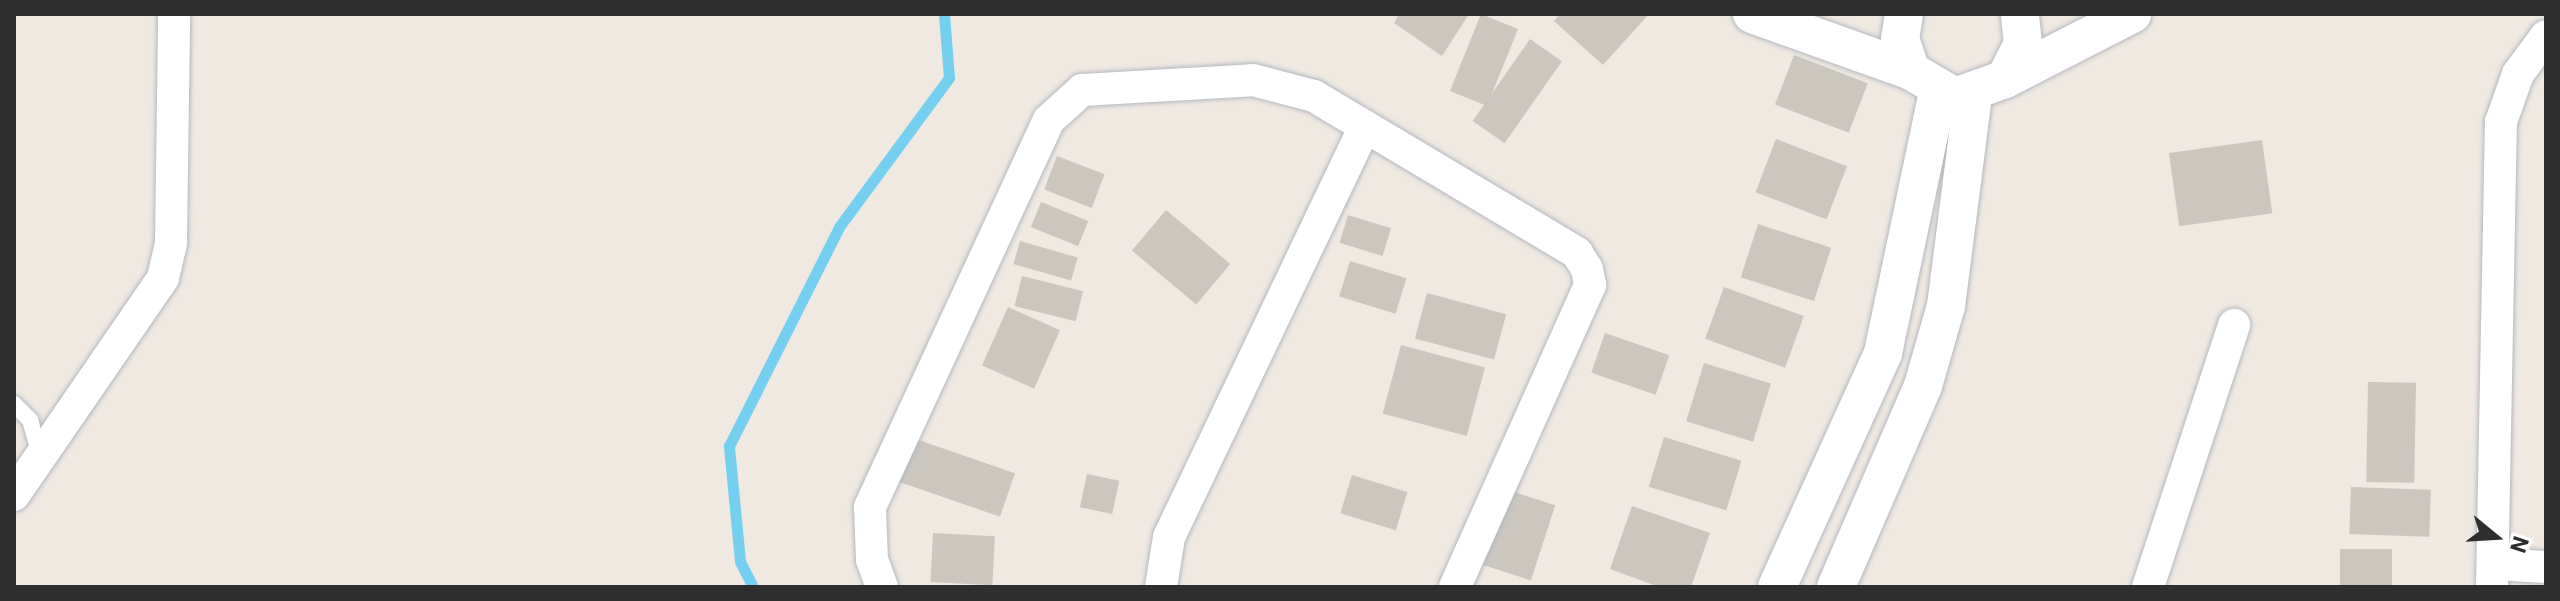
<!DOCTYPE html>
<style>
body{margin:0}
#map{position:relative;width:2560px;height:601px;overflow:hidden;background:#efe9e1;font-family:Roboto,sans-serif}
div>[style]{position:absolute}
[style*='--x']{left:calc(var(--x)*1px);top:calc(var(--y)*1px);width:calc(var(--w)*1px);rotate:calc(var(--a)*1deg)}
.stream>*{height:11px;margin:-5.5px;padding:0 5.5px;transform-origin:5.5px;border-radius:5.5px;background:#75cff0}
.building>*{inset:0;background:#cbc7bf;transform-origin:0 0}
.roads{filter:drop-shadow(0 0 2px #b4b7c1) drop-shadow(0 0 2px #b4b7c1)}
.service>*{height:16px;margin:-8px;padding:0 8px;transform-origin:8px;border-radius:8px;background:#fff}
.minor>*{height:32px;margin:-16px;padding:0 16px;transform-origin:16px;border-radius:16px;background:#fff}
.tertiary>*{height:38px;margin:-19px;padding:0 19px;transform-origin:19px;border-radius:19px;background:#fff}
span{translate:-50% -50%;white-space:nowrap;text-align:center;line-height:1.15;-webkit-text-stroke:8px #fff;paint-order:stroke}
.frame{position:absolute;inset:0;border:16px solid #2e2e2e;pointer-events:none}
.north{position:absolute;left:2456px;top:497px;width:80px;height:80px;-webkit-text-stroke:6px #fff;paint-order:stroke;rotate:108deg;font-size:22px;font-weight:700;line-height:32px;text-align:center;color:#2e2e2e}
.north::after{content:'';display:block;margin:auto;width:28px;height:36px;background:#2e2e2e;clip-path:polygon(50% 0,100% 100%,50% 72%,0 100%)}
</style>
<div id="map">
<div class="stream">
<div style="--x:753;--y:587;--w:29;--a:-117"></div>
<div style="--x:740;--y:561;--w:116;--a:-95.5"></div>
<div style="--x:729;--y:446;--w:245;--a:-63.3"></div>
<div style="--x:839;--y:227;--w:185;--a:-53.6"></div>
<div style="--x:949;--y:78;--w:64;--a:-94.5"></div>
</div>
<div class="building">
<div style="clip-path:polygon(1399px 14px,1469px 14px,1442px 56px,1394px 23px)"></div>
<div style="left:1481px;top:14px;width:40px;height:83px;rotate:22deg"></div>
<div style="clip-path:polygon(1560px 14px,1649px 14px,1603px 65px,1554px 21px)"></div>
<div style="left:1530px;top:39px;width:39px;height:100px;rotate:35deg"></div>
<div style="left:1794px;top:55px;width:79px;height:53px;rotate:21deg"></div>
<div style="left:1776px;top:139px;width:76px;height:57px;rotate:21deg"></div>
<div style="left:2262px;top:140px;width:74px;height:94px;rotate:82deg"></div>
<div style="left:1057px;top:156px;width:51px;height:36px;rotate:21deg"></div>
<div style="left:1041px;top:202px;width:51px;height:27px;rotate:22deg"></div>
<div style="left:1166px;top:210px;width:84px;height:53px;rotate:40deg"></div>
<div style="left:1348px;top:215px;width:45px;height:29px;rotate:17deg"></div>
<div style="left:1758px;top:224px;width:77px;height:56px;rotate:18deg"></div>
<div style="left:1020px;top:241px;width:60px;height:24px;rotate:16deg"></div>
<div style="left:1350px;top:261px;width:59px;height:37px;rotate:17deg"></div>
<div style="left:1022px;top:276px;width:63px;height:31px;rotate:14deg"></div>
<div style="left:1724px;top:287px;width:85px;height:55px;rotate:20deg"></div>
<div style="left:1427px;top:293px;width:82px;height:47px;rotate:15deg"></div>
<div style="left:1008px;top:307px;width:57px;height:64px;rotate:24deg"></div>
<div style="left:1605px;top:333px;width:68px;height:42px;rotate:19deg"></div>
<div style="left:1401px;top:345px;width:87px;height:71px;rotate:15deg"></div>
<div style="left:1704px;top:363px;width:70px;height:61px;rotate:17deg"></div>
<div style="left:2368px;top:382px;width:48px;height:100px;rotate:1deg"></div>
<div style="left:910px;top:437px;width:111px;height:46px;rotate:19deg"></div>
<div style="left:1664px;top:437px;width:81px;height:52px;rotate:17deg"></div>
<div style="left:1087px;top:474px;width:33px;height:34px;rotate:12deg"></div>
<div style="left:1352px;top:475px;width:58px;height:40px;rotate:17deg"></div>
<div style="left:2351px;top:487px;width:80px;height:47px;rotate:2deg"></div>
<div style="left:1502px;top:488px;width:56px;height:79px;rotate:18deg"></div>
<div style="clip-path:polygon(1632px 506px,1710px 533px,1691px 587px,1659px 587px,1610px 569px)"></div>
<div style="left:933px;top:533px;width:62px;height:49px;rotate:3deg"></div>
<div style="left:2340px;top:549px;width:52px;height:38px"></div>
</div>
<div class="roads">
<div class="service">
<div style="--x:14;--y:404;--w:23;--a:45"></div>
<div style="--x:30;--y:420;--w:35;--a:74"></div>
</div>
<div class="minor">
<div style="--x:14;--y:495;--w:263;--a:-55.5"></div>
<div style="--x:163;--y:278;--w:37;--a:-77"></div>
<div style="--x:171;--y:242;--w:228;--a:-89.2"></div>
<div style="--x:2494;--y:564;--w:52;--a:3.3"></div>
<div style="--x:882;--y:587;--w:29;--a:-110"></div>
<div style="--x:872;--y:560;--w:53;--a:-92.2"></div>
<div style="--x:870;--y:507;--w:426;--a:-65.2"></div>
<div style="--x:1049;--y:120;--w:45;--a:-42.3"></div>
<div style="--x:1082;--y:90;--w:171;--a:-3.3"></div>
<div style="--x:1253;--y:80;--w:63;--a:14.7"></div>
<div style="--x:1314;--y:96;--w:306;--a:30.8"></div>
<div style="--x:1577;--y:253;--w:19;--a:58"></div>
<div style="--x:1587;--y:269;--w:16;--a:79"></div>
<div style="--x:1590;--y:285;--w:331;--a:114.1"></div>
<div style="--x:1161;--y:587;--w:51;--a:-80.9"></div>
<div style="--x:1169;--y:537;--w:455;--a:-64.5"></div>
<div style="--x:2148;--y:587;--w:276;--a:-71.8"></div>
<div style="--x:2492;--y:587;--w:465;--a:-88.9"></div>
<div style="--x:2501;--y:122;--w:51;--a:-70.5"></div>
<div style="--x:2518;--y:74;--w:47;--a:-53.6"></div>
</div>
<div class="tertiary">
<div style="--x:1752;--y:14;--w:169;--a:19.7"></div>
<div style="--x:1904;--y:14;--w:25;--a:99"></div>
<div style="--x:1900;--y:39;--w:34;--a:71"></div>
<div style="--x:1911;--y:71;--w:51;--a:30.6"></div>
<div style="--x:1955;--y:97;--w:53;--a:-19.8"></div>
<div style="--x:2005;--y:79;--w:39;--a:-63"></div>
<div style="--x:2023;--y:44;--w:30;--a:-96"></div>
<div style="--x:2005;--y:79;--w:143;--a:-27.1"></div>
<div style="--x:1777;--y:587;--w:257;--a:-65.6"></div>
<div style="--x:1883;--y:353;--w:267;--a:-78.1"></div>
<div style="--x:1836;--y:587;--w:219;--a:-66.6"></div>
<div style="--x:1923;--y:386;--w:83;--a:-74"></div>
<div style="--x:1946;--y:306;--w:212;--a:-82.7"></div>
</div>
</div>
<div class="frame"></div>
<div class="north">N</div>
</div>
